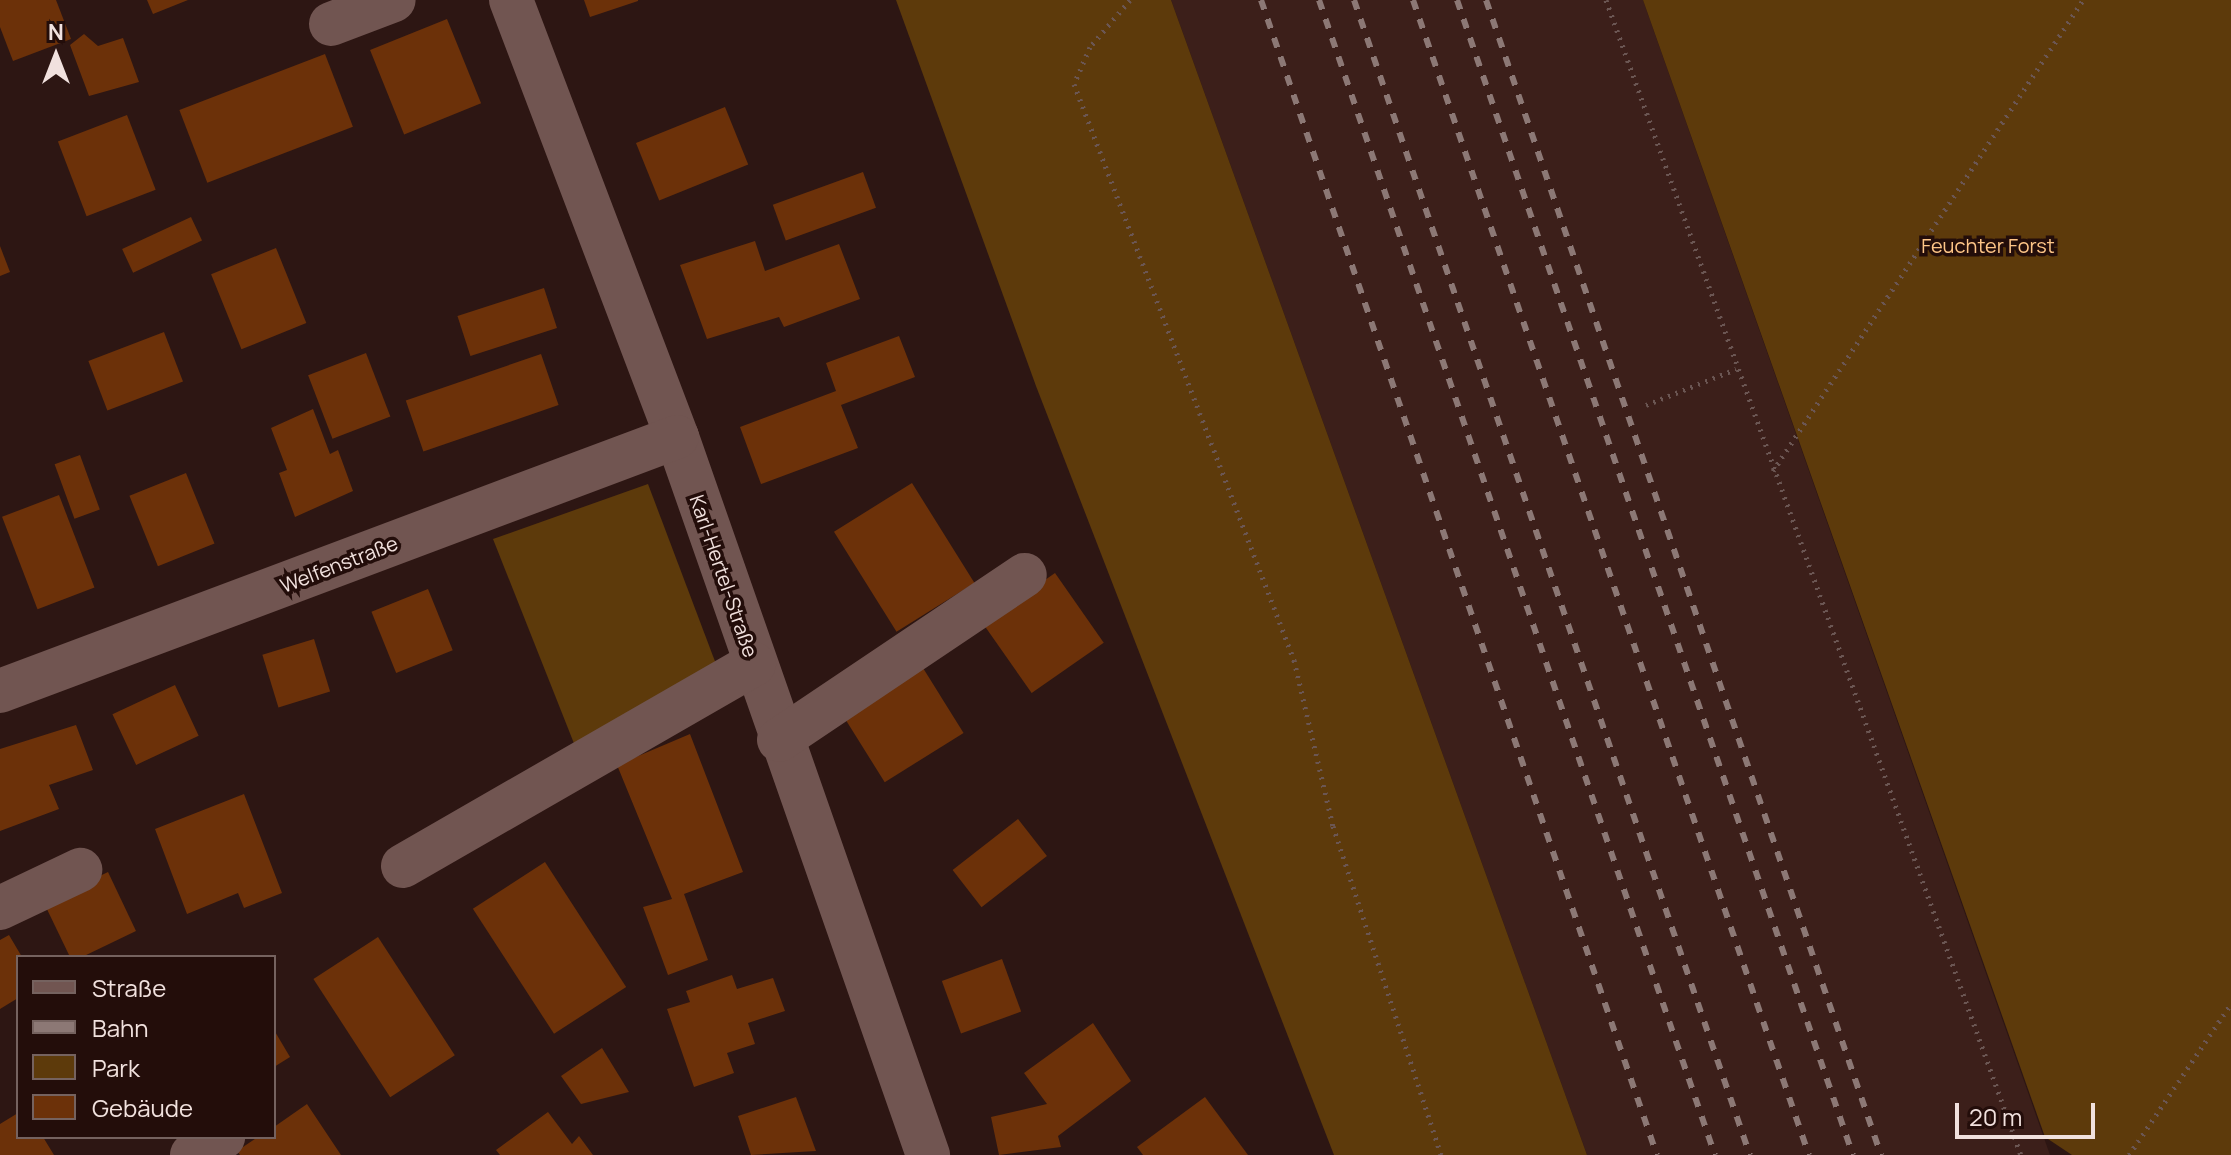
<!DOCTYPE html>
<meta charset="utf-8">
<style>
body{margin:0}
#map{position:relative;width:2231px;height:1155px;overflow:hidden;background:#2d1613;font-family:Manrope,sans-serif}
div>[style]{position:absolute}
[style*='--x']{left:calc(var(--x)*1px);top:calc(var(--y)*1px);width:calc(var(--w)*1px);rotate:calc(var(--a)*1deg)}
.built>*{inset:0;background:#3c1f1a}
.green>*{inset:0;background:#5d3a0b}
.building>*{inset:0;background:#6c3109;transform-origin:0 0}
.path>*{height:5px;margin-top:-2.5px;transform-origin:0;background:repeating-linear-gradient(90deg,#6b5653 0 2px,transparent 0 8px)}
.minor>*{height:44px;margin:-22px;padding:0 22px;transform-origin:22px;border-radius:22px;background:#715551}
.rail>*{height:6px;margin-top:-3px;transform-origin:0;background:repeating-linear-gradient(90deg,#8c7875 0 10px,transparent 0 20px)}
span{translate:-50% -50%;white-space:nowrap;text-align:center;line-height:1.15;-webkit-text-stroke:7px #230d0a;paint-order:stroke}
.park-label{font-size:20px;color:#fec587}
.street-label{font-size:20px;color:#f1e1de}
.legend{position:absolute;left:16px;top:955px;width:260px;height:184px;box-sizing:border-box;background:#230d0a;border:2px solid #75625f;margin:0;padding:10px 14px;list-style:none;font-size:24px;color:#f1e1de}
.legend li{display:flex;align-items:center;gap:16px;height:40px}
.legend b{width:40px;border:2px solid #75625f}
.north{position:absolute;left:16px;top:16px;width:80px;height:80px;-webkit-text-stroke:6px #230d0a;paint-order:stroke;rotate:0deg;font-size:22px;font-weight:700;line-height:32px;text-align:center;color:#f1e1de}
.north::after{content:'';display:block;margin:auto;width:28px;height:36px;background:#f1e1de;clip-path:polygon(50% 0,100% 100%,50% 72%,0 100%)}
.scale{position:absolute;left:1955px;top:1103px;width:140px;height:36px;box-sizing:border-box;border:4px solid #f1e1de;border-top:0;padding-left:10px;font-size:24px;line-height:28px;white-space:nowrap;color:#f1e1de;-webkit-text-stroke:6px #230d0a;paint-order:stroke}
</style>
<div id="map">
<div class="built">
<div style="clip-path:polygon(1171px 0,1643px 0,2050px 1155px,1587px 1155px)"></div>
</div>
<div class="green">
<div style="clip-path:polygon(896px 0,1171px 0,1587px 1155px,1334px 1155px,1036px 386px)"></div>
<div style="clip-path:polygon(1643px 0,2231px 0,2231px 1155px,2072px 1155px,2045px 1137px)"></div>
<div style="clip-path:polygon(648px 484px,716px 664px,577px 751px,493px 539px)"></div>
</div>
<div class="building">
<div style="clip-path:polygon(0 0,56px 0,71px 39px,13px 61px,0 27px)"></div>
<div style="clip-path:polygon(147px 0,188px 0,153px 14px)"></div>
<div style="clip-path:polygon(584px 0,638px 0,638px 1px,590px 17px)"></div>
<div style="left:447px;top:19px;width:91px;height:83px;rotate:68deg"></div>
<div style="clip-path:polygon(84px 34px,98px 46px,123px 38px,139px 82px,89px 96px,70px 45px)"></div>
<div style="left:325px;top:54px;width:78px;height:156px;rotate:69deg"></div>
<div style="left:725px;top:107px;width:62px;height:96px;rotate:68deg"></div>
<div style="left:127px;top:115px;width:80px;height:74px;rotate:69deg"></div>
<div style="left:863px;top:172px;width:38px;height:96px;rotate:70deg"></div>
<div style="left:191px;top:217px;width:26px;height:76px;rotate:65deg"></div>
<div style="clip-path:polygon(755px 241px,765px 271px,839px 244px,860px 299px,784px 327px,779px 317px,707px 339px,680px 265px)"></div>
<div style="clip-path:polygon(0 246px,10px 272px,0 276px)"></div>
<div style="left:276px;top:248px;width:81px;height:70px;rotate:68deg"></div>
<div style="left:544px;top:288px;width:42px;height:91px;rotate:72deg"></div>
<div style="left:164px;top:332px;width:53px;height:81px;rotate:69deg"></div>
<div style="clip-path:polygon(899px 336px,915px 377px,841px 405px,858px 448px,761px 484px,740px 427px,836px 391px,826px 363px)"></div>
<div style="left:366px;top:353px;width:68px;height:62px;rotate:69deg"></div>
<div style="left:541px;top:354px;width:54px;height:143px;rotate:71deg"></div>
<div style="clip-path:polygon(313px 409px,330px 454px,338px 450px,353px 491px,295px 517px,279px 473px,287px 470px,271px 428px)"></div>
<div style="left:80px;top:455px;width:58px;height:27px;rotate:70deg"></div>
<div style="left:186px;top:473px;width:76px;height:61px;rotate:68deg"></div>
<div style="left:912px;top:483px;width:118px;height:92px;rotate:58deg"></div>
<div style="left:59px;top:495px;width:99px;height:61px;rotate:69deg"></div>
<div style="left:1055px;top:573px;width:85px;height:88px;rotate:55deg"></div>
<div style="left:428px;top:589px;width:66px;height:61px;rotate:68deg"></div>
<div style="left:314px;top:639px;width:55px;height:54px;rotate:73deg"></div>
<div style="left:918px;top:660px;width:86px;height:93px;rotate:58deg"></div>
<div style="left:175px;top:685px;width:56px;height:69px;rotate:65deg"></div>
<div style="clip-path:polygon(76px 725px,93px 770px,49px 785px,59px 809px,0 831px,0 749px)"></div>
<div style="clip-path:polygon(690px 734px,743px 872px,684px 894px,708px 960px,668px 975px,643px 907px,672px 899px,617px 765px)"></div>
<div style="clip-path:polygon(244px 794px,282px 893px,244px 908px,238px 893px,187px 914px,155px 829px)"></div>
<div style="left:1018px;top:819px;width:47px;height:83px;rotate:52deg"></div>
<div style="left:545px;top:862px;width:149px;height:86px;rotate:57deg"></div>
<div style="clip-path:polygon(108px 872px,136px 931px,82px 957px,70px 957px,44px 903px)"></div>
<div style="clip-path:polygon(9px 935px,22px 957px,18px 957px,18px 998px,0 1009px,0 940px)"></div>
<div style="left:378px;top:937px;width:141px;height:77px;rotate:57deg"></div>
<div style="left:1002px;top:959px;width:56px;height:64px;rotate:70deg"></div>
<div style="clip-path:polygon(732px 975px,737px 989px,773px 978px,785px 1011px,748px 1023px,755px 1044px,727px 1053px,734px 1073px,694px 1087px,667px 1009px,690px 1002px,686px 991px)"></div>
<div style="clip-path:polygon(1093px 1023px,1131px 1081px,1058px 1136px,1061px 1147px,999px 1155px,991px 1117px,1047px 1104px,1024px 1073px)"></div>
<div style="clip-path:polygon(274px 1030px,290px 1057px,274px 1067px)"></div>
<div style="clip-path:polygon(602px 1048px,629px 1092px,581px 1104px,561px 1076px)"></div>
<div style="clip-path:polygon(796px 1097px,816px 1151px,751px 1155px,738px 1116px)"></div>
<div style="clip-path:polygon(1205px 1097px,1248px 1155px,1143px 1155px,1137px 1147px)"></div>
<div style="clip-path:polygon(307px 1104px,341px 1155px,240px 1155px,237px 1151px,258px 1137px,274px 1137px,274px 1127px)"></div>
<div style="clip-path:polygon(548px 1112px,572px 1144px,579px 1136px,593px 1155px,500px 1155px,496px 1150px)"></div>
<div style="clip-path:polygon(18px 1113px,18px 1137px,43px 1137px,54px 1155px,0 1155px,0 1124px)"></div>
</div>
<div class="path">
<div style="--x:1130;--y:0;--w:62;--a:130.4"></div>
<div style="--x:1090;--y:47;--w:40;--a:113.4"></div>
<div style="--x:1074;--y:84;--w:617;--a:69.1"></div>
<div style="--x:1294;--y:660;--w:171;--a:76.8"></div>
<div style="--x:1333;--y:826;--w:346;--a:71.8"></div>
<div style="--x:1606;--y:0;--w:1227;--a:70.24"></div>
<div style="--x:1646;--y:405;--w:97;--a:-21.8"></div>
<div style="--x:1773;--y:471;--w:564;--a:-56.65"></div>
<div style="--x:2129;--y:1155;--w:182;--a:-56"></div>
</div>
<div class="minor">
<div style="--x:511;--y:0;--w:467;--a:69.2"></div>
<div style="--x:677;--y:437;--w:761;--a:70.73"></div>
<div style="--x:331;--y:24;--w:67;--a:-20.9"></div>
<div style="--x:0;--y:691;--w:723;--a:-20.57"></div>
<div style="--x:779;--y:740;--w:296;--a:-33.9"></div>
<div style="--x:403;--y:866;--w:405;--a:-29.9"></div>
<div style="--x:0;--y:908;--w:89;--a:-25.4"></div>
<div style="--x:192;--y:1155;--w:36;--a:-30"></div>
</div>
<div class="rail">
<div style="--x:1261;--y:0;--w:1221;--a:71.08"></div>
<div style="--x:1319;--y:0;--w:1221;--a:71.08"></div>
<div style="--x:1354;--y:0;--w:1221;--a:71.08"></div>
<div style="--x:1413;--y:0;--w:1221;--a:71.08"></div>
<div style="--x:1457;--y:0;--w:1221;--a:71.08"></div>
<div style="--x:1486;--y:0;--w:1221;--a:71.12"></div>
</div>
<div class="park-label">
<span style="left:1988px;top:245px">Feuchter Forst</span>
</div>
<div class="street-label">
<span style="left:339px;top:564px;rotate:-21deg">Welfenstraße</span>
<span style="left:724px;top:576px;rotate:71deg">Karl-Hertel-Straße</span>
</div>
<ul class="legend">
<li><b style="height:10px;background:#715551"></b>Straße</li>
<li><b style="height:10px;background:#8c7875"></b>Bahn</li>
<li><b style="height:22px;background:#5d3a0b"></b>Park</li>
<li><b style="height:22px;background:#6c3109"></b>Gebäude</li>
</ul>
<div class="north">N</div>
<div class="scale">20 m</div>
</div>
